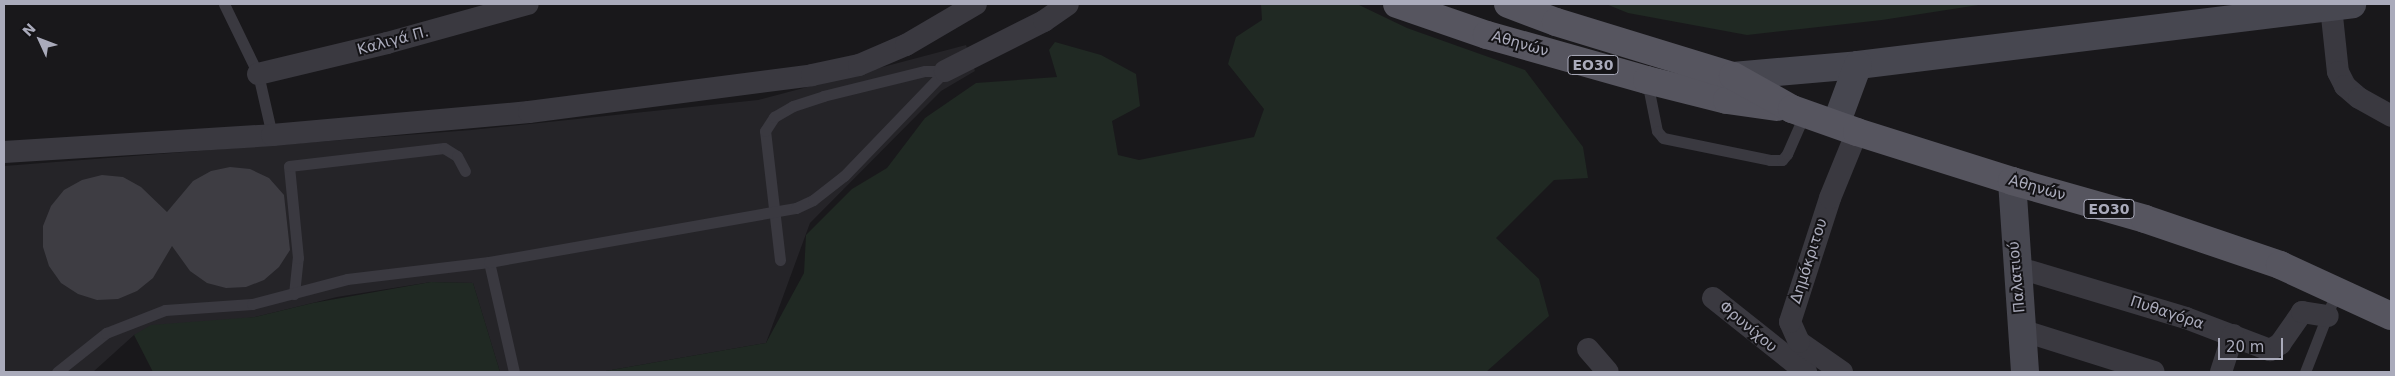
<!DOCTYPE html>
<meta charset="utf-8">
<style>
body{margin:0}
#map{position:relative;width:2395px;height:376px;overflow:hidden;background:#19181b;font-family:"DejaVu Sans",sans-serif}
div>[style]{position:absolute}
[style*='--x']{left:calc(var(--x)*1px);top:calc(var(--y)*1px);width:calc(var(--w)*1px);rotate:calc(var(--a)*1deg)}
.built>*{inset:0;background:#252428}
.green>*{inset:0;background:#202923}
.building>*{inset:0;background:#3e3d43}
.lane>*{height:11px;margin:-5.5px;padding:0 5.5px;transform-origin:5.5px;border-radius:5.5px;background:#3a3940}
.street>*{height:22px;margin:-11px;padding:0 11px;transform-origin:11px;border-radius:11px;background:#3a3940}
.secondary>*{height:28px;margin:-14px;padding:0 14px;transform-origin:14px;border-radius:14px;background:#474750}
.primary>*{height:28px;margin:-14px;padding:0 14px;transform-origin:14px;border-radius:14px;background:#56555f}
span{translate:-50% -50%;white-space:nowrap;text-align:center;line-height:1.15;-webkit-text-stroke:4px #141316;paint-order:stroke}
.shield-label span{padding:1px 4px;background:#141316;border:1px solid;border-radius:4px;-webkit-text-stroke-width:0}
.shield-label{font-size:14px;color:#aaabbb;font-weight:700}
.street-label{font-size:15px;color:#aaabbb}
.frame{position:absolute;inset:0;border:5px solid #aaabbb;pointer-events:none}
.north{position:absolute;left:15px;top:15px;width:50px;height:50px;-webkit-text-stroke:4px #141316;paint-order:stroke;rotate:313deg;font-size:14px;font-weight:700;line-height:20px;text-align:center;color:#aaabbb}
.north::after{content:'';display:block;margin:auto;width:18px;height:22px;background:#aaabbb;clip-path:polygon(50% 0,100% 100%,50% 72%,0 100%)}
.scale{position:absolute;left:2218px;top:338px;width:65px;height:22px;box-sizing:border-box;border:2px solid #aaabbb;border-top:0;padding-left:6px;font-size:15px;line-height:18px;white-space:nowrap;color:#aaabbb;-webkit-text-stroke:4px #141316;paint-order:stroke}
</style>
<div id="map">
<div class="built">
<div style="clip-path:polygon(966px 45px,975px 71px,941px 91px,810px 223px,766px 343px,600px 372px,500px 372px,473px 283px,431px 282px,337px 297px,255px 317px,134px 335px,93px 372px,4px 372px,4px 166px,471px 130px,758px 100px)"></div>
</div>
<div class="green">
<div style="clip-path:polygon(1261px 4px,1357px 4px,1407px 28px,1525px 70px,1583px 147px,1588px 178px,1554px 180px,1496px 238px,1539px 279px,1549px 316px,1486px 372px,600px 372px,766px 343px,804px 273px,806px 235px,852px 189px,887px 168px,925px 118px,976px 83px,1057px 77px,1049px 50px,1055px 42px,1101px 55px,1136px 74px,1140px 106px,1112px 121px,1118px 155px,1139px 160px,1254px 137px,1264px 109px,1228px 64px,1236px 37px,1262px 20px)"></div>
<div style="clip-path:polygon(1606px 4px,1985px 4px,1882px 20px,1747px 35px,1628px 13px)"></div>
<div style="clip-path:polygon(431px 282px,473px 283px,500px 372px,153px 372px,134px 335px,151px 325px,255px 317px,313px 303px)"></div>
</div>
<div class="building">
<div style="clip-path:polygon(230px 167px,250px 169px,269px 178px,284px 195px,290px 250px,279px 267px,264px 280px,246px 287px,226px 288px,207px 283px,190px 271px,172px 246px,153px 278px,137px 291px,118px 299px,97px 300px,78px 294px,61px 283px,49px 266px,43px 247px,43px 226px,51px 206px,64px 190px,82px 180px,102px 175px,123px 177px,141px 187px,167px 212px,193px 181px,211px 171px)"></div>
</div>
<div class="lane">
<div style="--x:224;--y:4;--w:78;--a:64.1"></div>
<div style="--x:258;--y:74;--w:63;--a:77.1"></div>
<div style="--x:1647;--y:81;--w:51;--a:78.7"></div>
<div style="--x:1657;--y:131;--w:9;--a:49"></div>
<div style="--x:1663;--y:138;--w:109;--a:11.6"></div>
<div style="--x:1770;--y:160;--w:12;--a:0"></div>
<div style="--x:1782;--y:160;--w:8;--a:-50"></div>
<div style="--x:1787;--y:154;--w:45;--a:-66.3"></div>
<div style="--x:780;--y:260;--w:130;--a:-96.6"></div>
<div style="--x:765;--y:131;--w:17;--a:-57"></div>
<div style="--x:774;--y:117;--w:22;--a:-30"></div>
<div style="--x:793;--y:106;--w:32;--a:-18"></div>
<div style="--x:823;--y:96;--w:105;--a:-13.8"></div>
<div style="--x:925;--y:71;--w:20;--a:0"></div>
<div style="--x:489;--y:262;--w:113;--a:77.2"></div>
<div style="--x:294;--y:294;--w:36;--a:-84"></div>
<div style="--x:298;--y:258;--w:92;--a:-95.6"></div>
<div style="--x:289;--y:166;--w:156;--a:-6.6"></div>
<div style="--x:444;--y:148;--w:15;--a:32"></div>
<div style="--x:457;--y:156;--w:17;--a:62"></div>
<div style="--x:57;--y:372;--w:63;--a:-38.5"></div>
<div style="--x:106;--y:333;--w:63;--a:-21.3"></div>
<div style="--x:165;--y:310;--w:87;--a:-3.9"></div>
<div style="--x:252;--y:304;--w:98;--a:-14.7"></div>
<div style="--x:347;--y:279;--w:143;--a:-6.8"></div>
<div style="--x:489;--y:262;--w:312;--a:-10"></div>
<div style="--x:796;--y:208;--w:19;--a:-25"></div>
<div style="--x:813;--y:200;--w:39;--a:-38"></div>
<div style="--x:844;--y:176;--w:146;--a:-46.1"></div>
<div style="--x:2305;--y:372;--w:88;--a:-68.7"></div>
</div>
<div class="street">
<div style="--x:2331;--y:7;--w:65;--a:83.9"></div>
<div style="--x:2338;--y:72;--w:16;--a:63"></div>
<div style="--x:2345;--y:86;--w:18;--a:41"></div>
<div style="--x:2359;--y:98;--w:37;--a:29"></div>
<div style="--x:945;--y:71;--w:111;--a:-26.8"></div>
<div style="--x:1044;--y:21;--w:29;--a:-35"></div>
<div style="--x:258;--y:74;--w:133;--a:-13.5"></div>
<div style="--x:387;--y:43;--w:146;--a:-15.5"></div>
<div style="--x:4;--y:152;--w:269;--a:-3.6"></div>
<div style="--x:272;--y:135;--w:258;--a:-5.1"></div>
<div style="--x:529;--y:112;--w:285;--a:-7.4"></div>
<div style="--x:812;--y:75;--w:48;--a:-12"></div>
<div style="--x:859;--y:65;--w:51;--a:-23.1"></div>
<div style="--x:906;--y:45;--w:81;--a:-30.4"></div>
<div style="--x:2016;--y:267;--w:177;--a:16.7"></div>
<div style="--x:2186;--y:318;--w:90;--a:20.9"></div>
<div style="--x:2270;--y:350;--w:12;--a:-31"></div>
<div style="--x:2280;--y:344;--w:39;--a:-55"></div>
<div style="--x:2302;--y:312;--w:26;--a:9"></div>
<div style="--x:1713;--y:298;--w:119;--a:38.5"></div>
<div style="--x:2021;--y:330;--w:139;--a:17.5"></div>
<div style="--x:1588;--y:349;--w:30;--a:49"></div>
<div style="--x:1842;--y:372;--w:52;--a:-145.1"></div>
<div style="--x:1799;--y:342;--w:22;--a:-114"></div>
<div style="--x:1790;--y:322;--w:130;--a:-72.1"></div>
<div style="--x:1830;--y:198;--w:71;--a:-67.8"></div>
<div style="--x:2221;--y:372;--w:39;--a:-72"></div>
</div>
<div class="secondary">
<div style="--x:1730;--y:88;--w:12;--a:-76"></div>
<div style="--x:1733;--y:76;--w:125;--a:-5"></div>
<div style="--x:1858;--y:65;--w:498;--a:-7"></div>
<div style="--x:1836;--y:124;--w:63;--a:-69.6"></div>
<div style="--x:2012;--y:181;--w:191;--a:86.1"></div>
</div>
<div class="primary">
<div style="--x:1397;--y:4;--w:95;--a:19"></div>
<div style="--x:1487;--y:35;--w:166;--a:15.7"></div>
<div style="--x:1647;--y:80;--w:82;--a:14"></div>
<div style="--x:1727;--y:100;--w:50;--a:8"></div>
<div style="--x:1508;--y:4;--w:51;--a:20.6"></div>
<div style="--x:1556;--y:22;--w:185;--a:17"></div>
<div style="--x:1733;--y:76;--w:68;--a:29.2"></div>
<div style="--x:1792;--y:109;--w:69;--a:19.5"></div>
<div style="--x:1857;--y:132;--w:163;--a:17.5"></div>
<div style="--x:2012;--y:181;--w:138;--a:15.9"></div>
<div style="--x:2145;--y:219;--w:143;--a:18.8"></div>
<div style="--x:2280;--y:265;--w:122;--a:24.7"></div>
</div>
<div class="shield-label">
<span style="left:1593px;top:65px">ΕΟ30</span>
<span style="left:2109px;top:209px">ΕΟ30</span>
</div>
<div class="street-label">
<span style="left:393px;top:41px;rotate:-15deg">Καλιγά Π.</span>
<span style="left:1520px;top:44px;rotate:16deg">Αθηνών</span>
<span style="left:2037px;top:188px;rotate:16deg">Αθηνών</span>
<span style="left:1809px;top:261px;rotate:-72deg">Δημόκριτου</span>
<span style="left:2017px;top:277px;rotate:-95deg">Παλατιού</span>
<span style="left:2167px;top:313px;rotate:18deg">Πυθαγόρα</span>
<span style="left:1748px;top:327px;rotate:40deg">Φρυνίχου</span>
</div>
<div class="frame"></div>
<div class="north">N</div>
<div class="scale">20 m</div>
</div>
